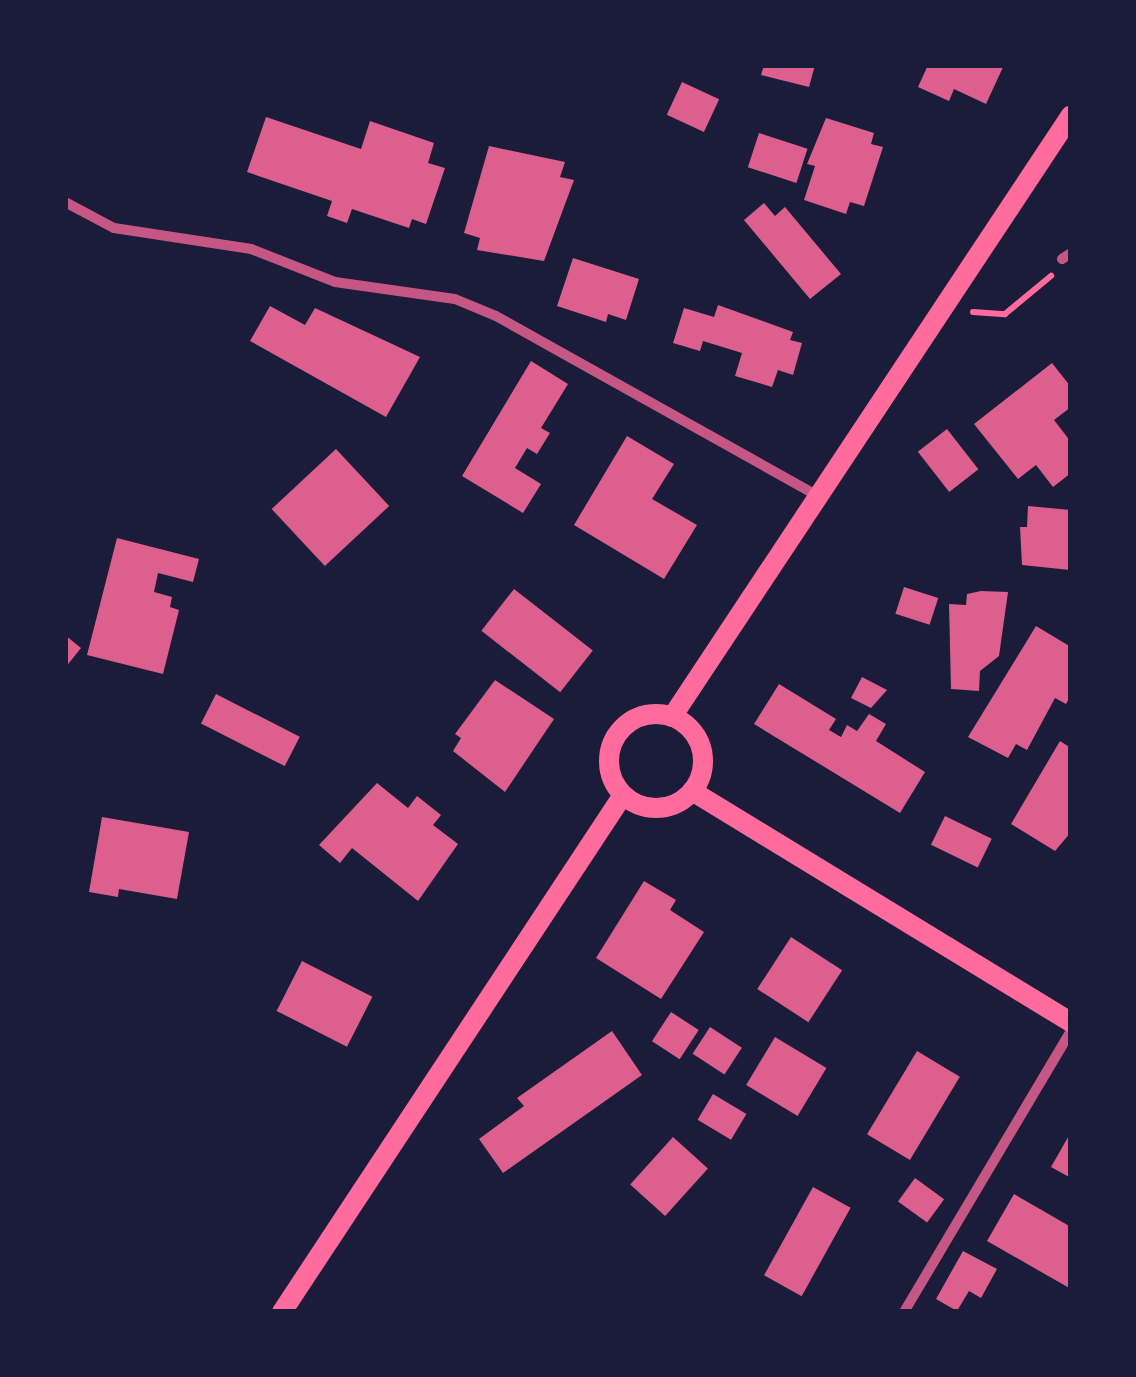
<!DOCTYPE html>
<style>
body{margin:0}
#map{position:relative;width:1136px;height:1377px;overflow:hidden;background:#1b1b3a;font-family:"Source Serif 4",serif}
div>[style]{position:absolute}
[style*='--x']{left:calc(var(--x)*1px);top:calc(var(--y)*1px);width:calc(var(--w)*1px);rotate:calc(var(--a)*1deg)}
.building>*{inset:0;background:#dd5f8e;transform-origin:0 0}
.path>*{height:6px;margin:-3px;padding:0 3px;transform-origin:3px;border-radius:3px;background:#ff6b9d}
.minor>*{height:10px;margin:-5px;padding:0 5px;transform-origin:5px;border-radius:5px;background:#c65784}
.secondary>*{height:20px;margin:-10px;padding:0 10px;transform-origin:10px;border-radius:10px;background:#ff6b9d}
.secondary>.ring{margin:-10px;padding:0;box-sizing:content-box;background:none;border:20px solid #ff6b9d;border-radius:50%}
span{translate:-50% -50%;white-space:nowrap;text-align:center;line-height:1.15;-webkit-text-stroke:9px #1b1b3a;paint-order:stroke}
.frame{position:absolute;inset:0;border:68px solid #1b1b3a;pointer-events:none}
</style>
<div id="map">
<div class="building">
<div style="clip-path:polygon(764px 65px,815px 65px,809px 87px,761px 75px)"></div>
<div style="clip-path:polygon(928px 65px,1004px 65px,986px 104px,954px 89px,949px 101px,918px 87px)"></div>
<div style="left:682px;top:82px;width:41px;height:36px;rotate:25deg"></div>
<div style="clip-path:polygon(266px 117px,361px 149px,370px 121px,434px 143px,428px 163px,445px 168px,426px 224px,412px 219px,409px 228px,352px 209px,347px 223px,327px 216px,332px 201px,247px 172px)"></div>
<div style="clip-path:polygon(826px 118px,874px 133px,871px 144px,883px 147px,864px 206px,850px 202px,846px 214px,804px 200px,815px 166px,807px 164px)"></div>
<div style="left:759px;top:133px;width:51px;height:36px;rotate:18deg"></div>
<div style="clip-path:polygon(489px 146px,565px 162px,560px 177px,574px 180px,544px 261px,477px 250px,480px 238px,464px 233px)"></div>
<div style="clip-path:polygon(764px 203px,775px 216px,785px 207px,841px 274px,810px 299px,744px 220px)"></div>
<div style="clip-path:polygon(573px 258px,639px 279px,626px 320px,608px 314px,606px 322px,557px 306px)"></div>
<div style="clip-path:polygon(718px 305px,793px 332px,790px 340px,802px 343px,793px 375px,778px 370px,772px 387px,735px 376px,742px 353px,703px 341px,700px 351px,673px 343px,684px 308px,714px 317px)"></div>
<div style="clip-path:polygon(270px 306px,305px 325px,315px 308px,420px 357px,386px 417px,250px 341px)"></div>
<div style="clip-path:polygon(531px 361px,568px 384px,541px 428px,550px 433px,537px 454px,527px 448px,515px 468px,541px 484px,523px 513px,462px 476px)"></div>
<div style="clip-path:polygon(1052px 363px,1071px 387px,1071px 407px,1054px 420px,1071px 442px,1071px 473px,1053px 487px,1036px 465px,1018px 479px,974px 424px)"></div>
<div style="left:947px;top:429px;width:51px;height:37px;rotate:52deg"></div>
<div style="clip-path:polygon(627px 436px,674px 464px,652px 499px,697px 525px,664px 579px,574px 525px)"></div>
<div style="left:336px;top:449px;width:78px;height:88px;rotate:47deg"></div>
<div style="clip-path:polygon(1028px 506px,1071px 510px,1070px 570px,1022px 565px,1020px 527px,1027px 527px)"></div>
<div style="clip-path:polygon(117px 538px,199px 559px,193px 582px,158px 573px,154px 592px,172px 597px,170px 607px,179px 610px,163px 674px,87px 655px)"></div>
<div style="left:904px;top:587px;width:36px;height:28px;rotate:18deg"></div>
<div style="left:514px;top:589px;width:100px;height:53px;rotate:38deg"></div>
<div style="clip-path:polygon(981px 591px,1008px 592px,999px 656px,980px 671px,979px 691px,951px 689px,949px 604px,966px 605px,967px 594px)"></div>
<div style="clip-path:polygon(1036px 626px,1071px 647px,1071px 695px,1066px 704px,1055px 698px,1027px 750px,1016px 744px,1008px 758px,968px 737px)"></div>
<div style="clip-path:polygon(65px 635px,81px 648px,65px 668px)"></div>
<div style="clip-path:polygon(862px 677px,887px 690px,871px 708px,851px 698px)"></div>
<div style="clip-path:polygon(495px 680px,554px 719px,505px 792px,453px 751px,461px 738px,455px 734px)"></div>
<div style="clip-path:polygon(779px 684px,836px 719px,829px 730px,841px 737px,847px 725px,857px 731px,869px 714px,886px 724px,876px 741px,925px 772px,900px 813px,754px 724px)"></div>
<div style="left:216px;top:694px;width:94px;height:33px;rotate:27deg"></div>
<div style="clip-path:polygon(1060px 741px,1071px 748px,1071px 832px,1055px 851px,1011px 824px)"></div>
<div style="clip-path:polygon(377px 783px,408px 808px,417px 796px,441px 815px,433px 825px,458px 844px,418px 901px,352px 848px,340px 863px,319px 845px)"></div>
<div style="left:945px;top:816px;width:52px;height:32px;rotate:26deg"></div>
<div style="clip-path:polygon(102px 817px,189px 832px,177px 899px,119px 889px,118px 897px,89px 892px)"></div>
<div style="clip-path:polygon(644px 881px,676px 900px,670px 910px,704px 932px,661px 999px,596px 958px)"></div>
<div style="left:791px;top:937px;width:61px;height:62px;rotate:33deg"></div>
<div style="left:302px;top:961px;width:79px;height:56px;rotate:27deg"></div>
<div style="left:671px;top:1012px;width:33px;height:35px;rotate:33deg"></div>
<div style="left:710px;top:1027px;width:38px;height:32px;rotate:33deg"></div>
<div style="clip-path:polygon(612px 1031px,642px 1075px,503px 1173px,479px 1139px,524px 1106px,517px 1098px)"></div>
<div style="left:775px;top:1037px;width:60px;height:56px;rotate:31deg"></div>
<div style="left:917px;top:1051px;width:50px;height:97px;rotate:31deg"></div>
<div style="left:713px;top:1094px;width:39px;height:30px;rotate:31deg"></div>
<div style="clip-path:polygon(1071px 1132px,1071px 1178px,1051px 1167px)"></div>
<div style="left:673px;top:1137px;width:47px;height:64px;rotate:42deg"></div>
<div style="left:915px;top:1178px;width:36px;height:29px;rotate:36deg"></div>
<div style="left:813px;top:1187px;width:43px;height:101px;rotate:29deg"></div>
<div style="clip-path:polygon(1014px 1194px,1071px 1227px,1071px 1289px,987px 1241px)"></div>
<div style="clip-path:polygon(963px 1251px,997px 1269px,981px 1298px,969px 1291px,957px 1311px,936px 1299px)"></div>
</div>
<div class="path">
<div style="--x:973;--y:312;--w:32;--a:4"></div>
<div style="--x:1005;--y:314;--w:60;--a:-39.6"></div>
</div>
<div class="minor">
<div style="--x:65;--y:202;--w:55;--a:28"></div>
<div style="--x:114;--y:228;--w:139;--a:8.7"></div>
<div style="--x:251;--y:249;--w:90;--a:21.4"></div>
<div style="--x:335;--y:282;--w:121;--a:8.1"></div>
<div style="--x:455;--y:299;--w:44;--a:22.5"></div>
<div style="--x:496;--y:316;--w:369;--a:29.2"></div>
<div style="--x:1062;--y:259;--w:11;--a:-34"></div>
<div style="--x:904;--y:1312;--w:327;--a:-59.3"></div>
</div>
<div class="secondary">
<div class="ring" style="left:609px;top:714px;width:74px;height:74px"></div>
<div style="--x:672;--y:717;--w:722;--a:-56.46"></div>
<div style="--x:692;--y:791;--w:444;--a:31.4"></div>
<div style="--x:282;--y:1312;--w:619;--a:-56.59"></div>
</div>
<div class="frame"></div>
</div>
